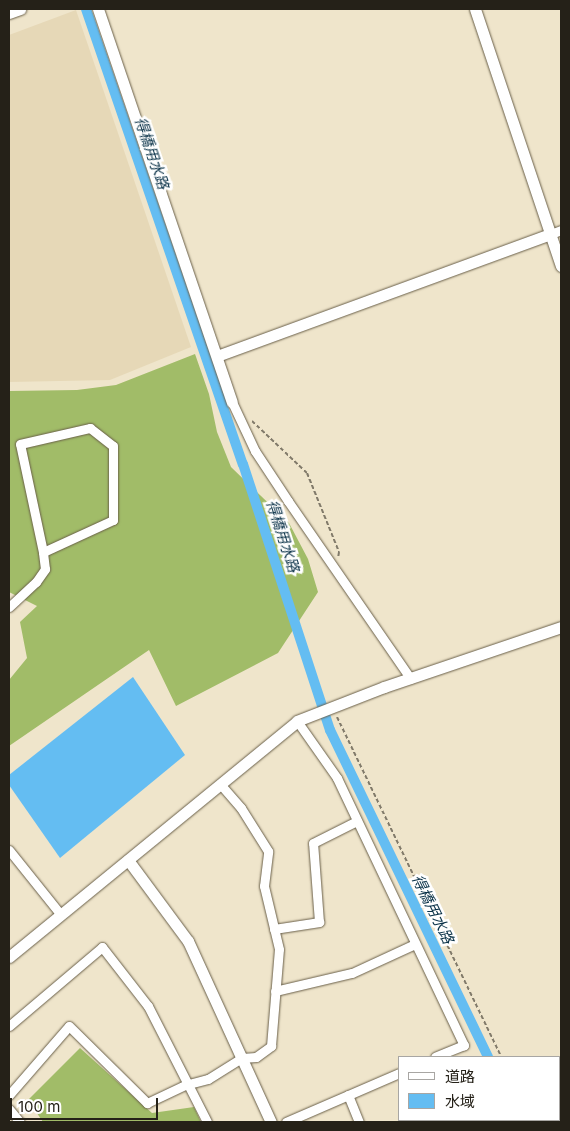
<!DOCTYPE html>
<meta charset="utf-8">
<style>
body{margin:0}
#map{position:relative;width:570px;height:1131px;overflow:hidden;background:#efe5cb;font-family:Inter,"Noto Sans JP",sans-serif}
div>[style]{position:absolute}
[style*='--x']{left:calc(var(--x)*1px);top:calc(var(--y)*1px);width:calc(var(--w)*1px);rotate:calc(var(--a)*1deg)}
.built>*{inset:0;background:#e6d8b7}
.forest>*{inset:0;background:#a1bc68}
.water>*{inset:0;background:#64bdf2}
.canal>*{height:10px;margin:-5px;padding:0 5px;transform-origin:5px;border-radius:5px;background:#64bdf2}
.path>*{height:2px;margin-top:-1px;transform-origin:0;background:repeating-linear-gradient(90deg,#817a6a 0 4px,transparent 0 6.5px)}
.roads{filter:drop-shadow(0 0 1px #695f49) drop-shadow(0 0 1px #695f49)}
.minor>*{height:9px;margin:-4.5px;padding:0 4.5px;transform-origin:4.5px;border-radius:4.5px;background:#fff}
.tertiary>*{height:11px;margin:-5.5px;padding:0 5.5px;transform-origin:5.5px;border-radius:5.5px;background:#fff}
span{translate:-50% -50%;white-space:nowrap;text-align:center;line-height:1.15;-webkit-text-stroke:5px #fff;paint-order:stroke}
.water-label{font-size:15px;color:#093147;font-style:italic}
.frame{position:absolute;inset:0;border:10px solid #252118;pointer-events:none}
.legend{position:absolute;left:398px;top:1056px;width:162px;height:65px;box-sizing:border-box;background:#fff;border:1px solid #a8a6a3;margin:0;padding:6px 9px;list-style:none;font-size:15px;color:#252118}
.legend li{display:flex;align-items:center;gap:10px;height:25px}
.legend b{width:25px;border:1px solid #a8a6a3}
.scale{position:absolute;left:10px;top:1098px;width:148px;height:22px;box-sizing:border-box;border:2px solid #252118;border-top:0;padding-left:6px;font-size:15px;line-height:18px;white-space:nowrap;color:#252118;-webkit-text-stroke:4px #fff;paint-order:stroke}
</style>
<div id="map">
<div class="built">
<div style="clip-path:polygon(76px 10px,191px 347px,110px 380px,9px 382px,9px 35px)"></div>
</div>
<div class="forest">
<div style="clip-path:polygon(195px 354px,209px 394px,217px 432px,231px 467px,289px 523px,308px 559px,318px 592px,278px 653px,176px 706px,149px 650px,9px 746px,9px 680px,27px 658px,20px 622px,37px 606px,9px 592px,9px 391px,77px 390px,116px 385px)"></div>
<div style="clip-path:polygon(80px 1048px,152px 1113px,194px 1107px,201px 1122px,43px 1122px,28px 1100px)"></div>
</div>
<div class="water">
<div style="clip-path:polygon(133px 677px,185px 755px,60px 858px,9px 785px,9px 775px)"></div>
</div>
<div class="canal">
<div style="--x:86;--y:9;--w:481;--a:71"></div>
<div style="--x:243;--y:464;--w:280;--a:71.9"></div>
<div style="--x:330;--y:730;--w:363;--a:64.2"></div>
<div style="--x:518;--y:1120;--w:2;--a:63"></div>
</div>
<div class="path">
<div style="--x:252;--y:421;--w:76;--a:43.4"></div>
<div style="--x:307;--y:473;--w:85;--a:67.9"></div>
<div style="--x:339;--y:552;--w:6;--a:99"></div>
<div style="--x:337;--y:717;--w:377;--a:64.2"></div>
<div style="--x:502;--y:1120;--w:2;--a:63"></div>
<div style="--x:531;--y:1120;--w:2;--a:63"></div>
</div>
<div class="roads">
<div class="minor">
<div style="--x:551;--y:234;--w:11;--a:-22"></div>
<div style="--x:232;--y:402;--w:54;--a:64.9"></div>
<div style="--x:255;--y:451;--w:60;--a:56.6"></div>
<div style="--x:288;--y:501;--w:216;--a:55.4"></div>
<div style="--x:90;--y:428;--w:29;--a:38"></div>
<div style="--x:113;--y:446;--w:74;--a:90"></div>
<div style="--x:113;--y:520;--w:77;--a:155.4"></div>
<div style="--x:43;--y:552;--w:110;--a:-102"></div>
<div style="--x:20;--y:444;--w:72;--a:-12.9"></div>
<div style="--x:9;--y:607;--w:37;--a:-43"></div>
<div style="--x:36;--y:582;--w:16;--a:-55"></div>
<div style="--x:45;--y:569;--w:17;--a:-97"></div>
<div style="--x:297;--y:721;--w:70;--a:54.9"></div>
<div style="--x:337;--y:778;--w:296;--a:64.6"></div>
<div style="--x:464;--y:1045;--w:31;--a:158"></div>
<div style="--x:9;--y:850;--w:83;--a:51.3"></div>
<div style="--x:274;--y:929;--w:46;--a:-8.8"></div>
<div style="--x:319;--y:922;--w:79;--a:-94.3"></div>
<div style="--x:313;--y:843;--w:49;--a:-26.6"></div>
<div style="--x:275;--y:991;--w:79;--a:-13.2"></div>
<div style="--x:352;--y:973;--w:69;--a:-24.7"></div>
<div style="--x:9;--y:1026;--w:122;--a:-40.3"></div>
<div style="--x:102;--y:947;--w:75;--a:52.1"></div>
<div style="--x:148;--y:1006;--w:130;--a:63"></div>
<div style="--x:9;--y:1095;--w:91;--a:-49"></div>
<div style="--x:69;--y:1026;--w:110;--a:44.6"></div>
<div style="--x:147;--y:1103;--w:42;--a:-25.3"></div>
<div style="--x:185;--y:1085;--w:24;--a:-15"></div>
<div style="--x:208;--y:1079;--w:40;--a:-32"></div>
<div style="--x:242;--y:1058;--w:14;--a:-4"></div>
<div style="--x:256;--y:1057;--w:19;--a:-36"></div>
<div style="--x:271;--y:1046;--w:97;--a:-85.3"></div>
<div style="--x:279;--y:949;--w:65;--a:-103.4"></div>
<div style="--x:264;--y:886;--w:35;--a:-83"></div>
<div style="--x:268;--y:851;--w:51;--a:-122.1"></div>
<div style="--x:241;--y:808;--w:32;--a:-131"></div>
<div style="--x:348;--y:1095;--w:29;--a:68"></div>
<div style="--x:9;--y:1109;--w:17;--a:50"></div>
<div style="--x:286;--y:1122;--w:123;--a:-23.4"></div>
</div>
<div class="tertiary">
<div style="--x:98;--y:9;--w:415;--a:71.2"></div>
<div style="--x:475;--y:9;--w:271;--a:71.5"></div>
<div style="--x:9;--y:13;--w:12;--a:-20"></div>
<div style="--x:217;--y:356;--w:356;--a:-20.1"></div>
<div style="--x:128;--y:860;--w:101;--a:53.5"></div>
<div style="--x:188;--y:941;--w:199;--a:65.4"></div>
<div style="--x:9;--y:957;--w:372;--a:-39.3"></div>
<div style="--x:297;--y:721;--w:93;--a:-21.3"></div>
<div style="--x:384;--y:687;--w:187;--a:-18.7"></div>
</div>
</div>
<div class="water-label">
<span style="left:152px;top:153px;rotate:71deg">得橋用水路</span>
<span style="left:283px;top:536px;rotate:72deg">得橋用水路</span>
<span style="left:433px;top:909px;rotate:64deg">得橋用水路</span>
</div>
<div class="frame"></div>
<ul class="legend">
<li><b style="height:6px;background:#fff"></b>道路</li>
<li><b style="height:14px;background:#64bdf2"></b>水域</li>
</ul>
<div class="scale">100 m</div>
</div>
